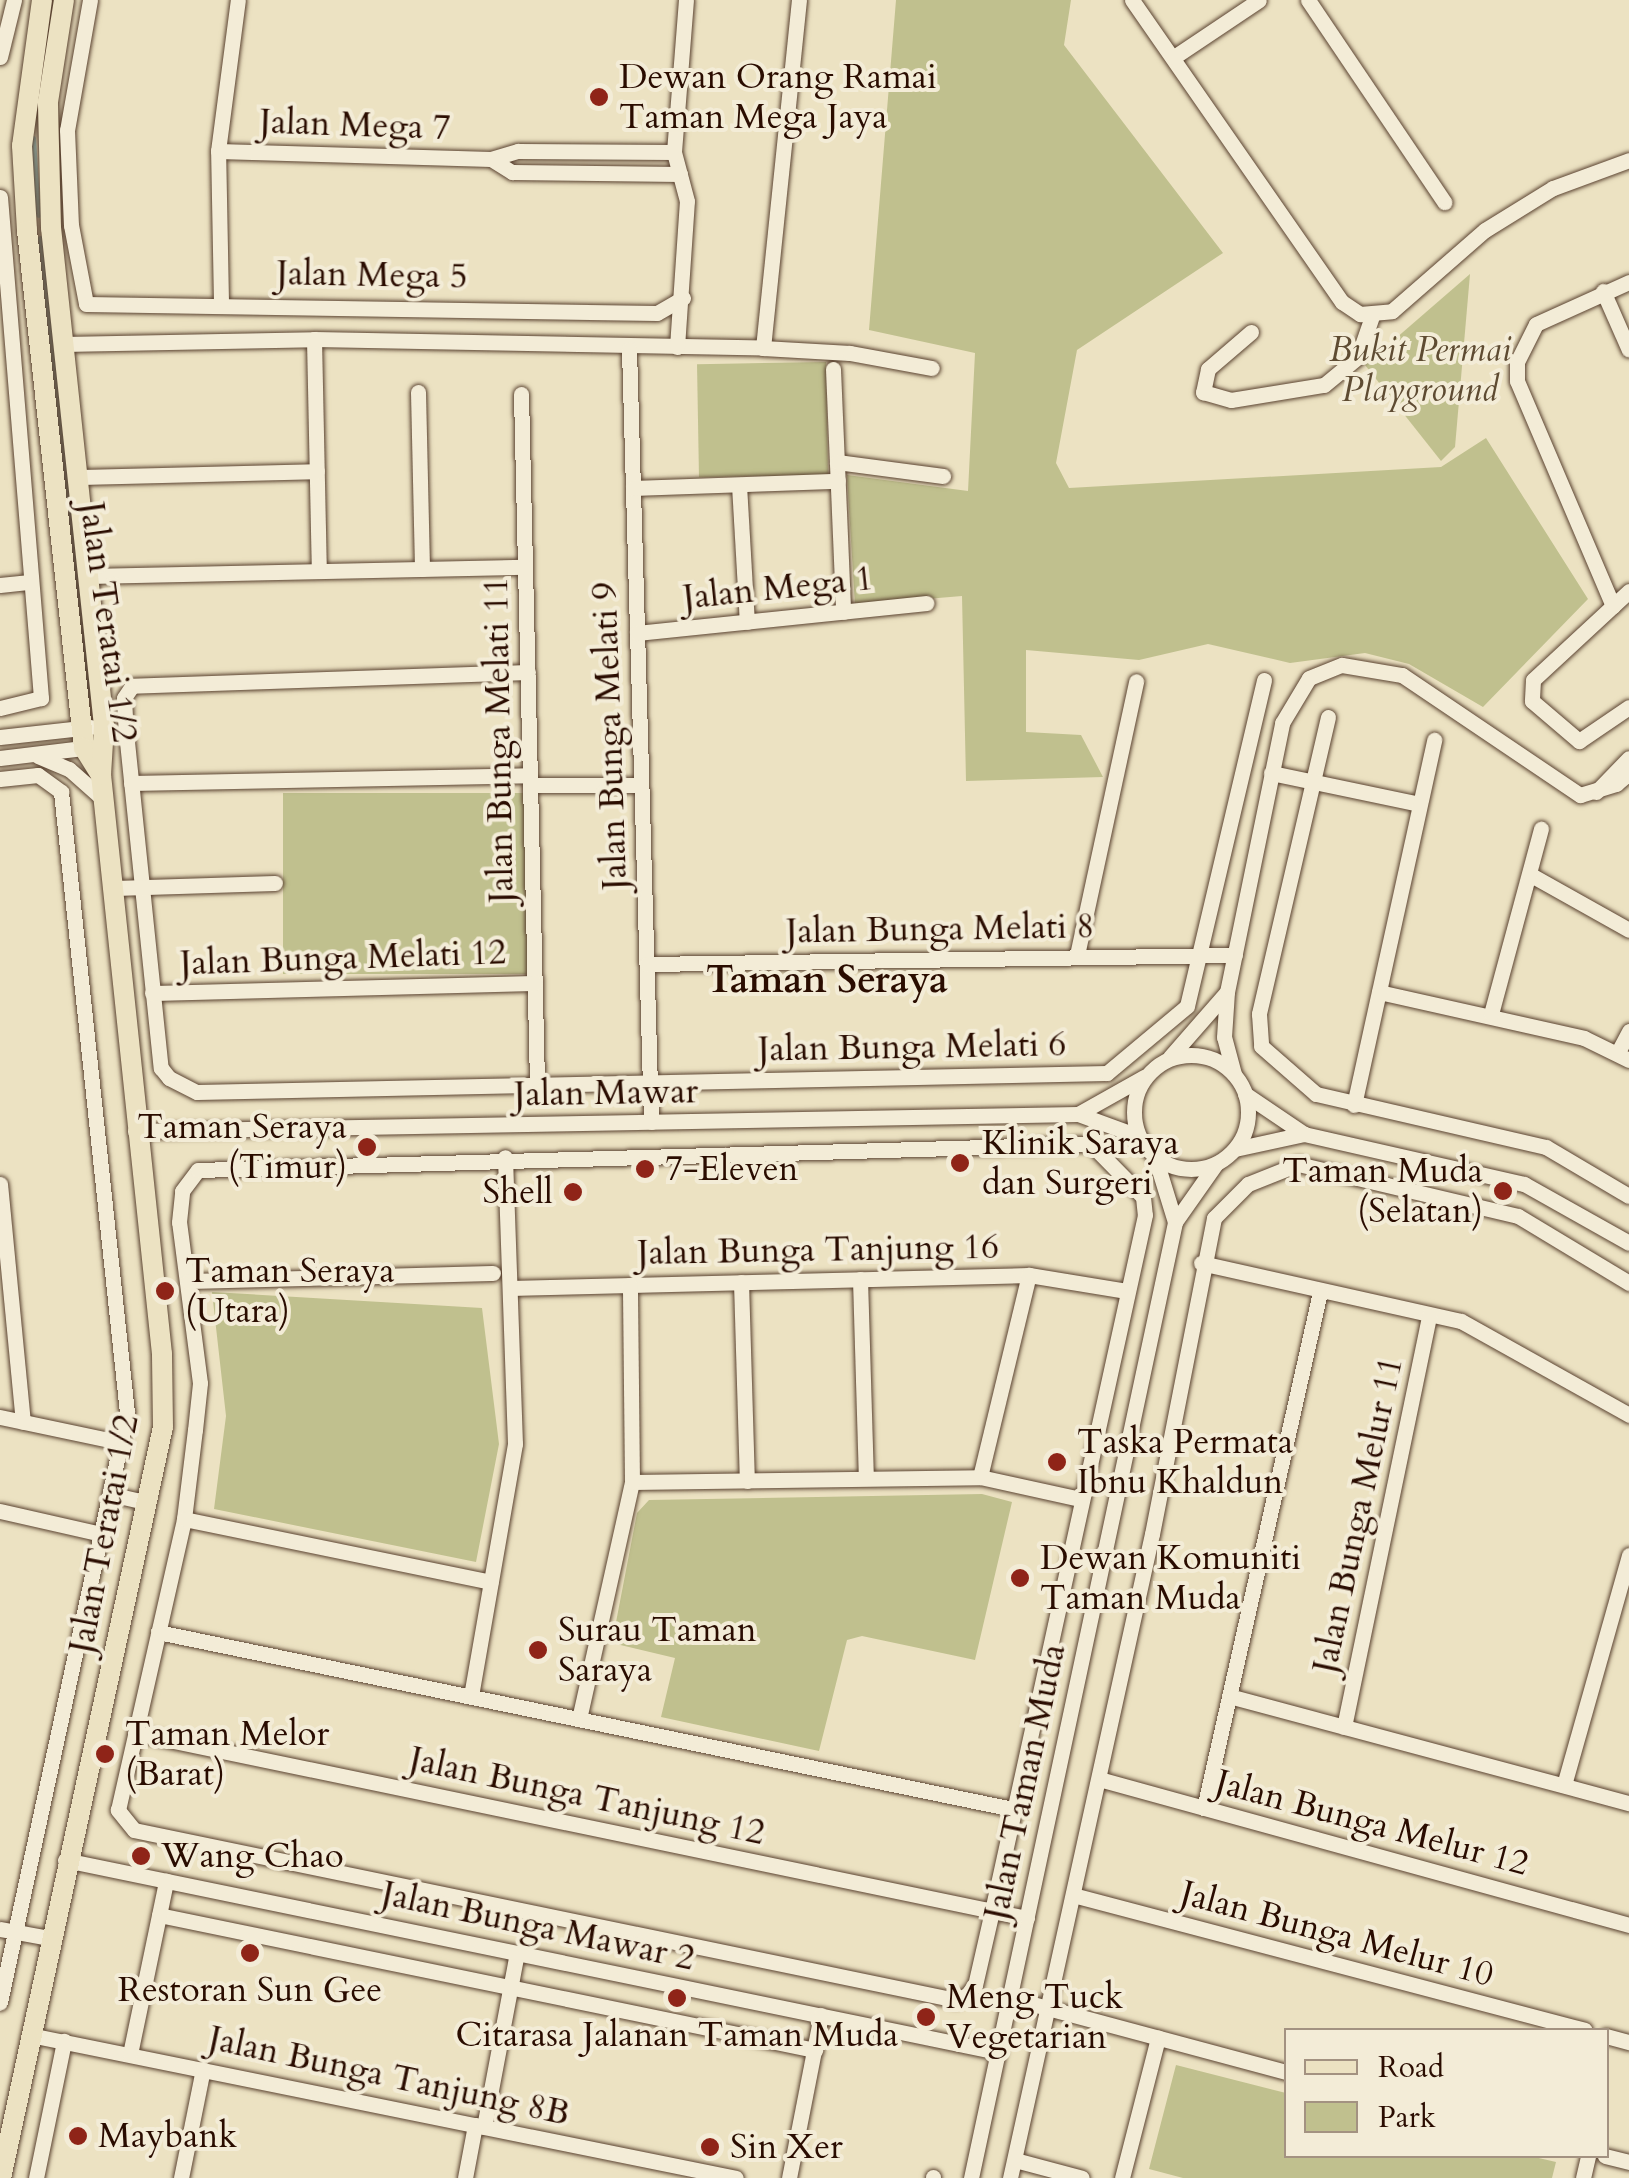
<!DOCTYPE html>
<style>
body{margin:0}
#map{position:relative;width:1629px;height:2178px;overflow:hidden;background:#ece2c2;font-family:Cardo,serif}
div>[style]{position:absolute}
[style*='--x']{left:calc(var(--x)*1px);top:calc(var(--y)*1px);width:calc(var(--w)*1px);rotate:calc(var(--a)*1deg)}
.green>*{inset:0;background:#c0c08e;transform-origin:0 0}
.stream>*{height:5px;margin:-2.5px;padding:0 2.5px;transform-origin:2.5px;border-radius:2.5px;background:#99bdb6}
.roads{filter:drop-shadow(0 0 2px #5a4230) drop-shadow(0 0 2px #5a4230)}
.minor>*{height:15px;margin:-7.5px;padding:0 7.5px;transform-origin:7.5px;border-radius:7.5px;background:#f3ecd7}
.minor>.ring{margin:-7.5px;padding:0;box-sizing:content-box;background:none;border:15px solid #f3ecd7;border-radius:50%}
.major>*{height:20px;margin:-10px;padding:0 10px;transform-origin:10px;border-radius:10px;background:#ece2c2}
.dots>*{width:28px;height:28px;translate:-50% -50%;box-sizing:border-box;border:5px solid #f3ecd7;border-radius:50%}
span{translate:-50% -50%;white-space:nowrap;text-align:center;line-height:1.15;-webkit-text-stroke:8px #f3ecd7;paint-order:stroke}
.poi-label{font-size:35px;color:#2a0c00}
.left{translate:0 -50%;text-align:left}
.right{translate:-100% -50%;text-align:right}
.street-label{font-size:35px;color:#2a0c00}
.park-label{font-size:35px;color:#5e4b32;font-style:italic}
.neighbourhood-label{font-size:38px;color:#2a0c00;font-weight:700}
.legend{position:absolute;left:1284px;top:2028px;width:325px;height:130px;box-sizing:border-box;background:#f3ecd7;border:2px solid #a39281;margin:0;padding:12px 18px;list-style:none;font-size:30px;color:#2a0c00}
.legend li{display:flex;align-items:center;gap:20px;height:50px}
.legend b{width:50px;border:2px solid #a39281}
</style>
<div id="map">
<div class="green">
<div style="clip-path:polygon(896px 0,1071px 0,1064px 45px,1223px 253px,1077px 350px,1056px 463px,1069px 488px,1441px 467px,1486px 438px,1588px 599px,1483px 707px,1409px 664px,1365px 653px,1290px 663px,1208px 644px,1139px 660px,1026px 650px,1026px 732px,1081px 735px,1103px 777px,966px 781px,962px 596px,855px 605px,847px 475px,968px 491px,975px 353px,869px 330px)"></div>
<div style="clip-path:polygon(1470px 274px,1455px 447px,1441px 461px,1365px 365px)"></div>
<div style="left:826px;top:362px;width:113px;height:129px;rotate:89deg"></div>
<div style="left:529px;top:793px;width:181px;height:246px;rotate:90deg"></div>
<div style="clip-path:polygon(212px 1292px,482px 1308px,499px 1444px,476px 1562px,214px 1509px,226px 1416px)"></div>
<div style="clip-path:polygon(982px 1494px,1012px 1502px,975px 1660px,862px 1636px,847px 1640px,819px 1751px,661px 1717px,675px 1658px,612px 1643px,637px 1513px,649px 1500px)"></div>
<div style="clip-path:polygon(1176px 2065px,1286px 2093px,1286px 2156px,1530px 2156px,1556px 2162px,1552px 2178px,1183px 2178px,1149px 2169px)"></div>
</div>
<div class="stream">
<div style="--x:33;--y:138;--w:77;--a:86.3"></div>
<div style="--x:40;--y:238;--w:461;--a:83.8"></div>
</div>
<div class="roads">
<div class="minor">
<div style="--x:90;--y:0;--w:132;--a:100"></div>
<div style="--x:67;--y:130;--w:95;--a:87.6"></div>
<div style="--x:71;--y:225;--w:80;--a:79.2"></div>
<div style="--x:86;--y:304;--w:571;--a:0.9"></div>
<div style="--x:657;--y:313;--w:30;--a:-30"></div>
<div style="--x:1132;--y:0;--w:368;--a:55.2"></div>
<div style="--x:1342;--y:302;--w:22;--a:34"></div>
<div style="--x:1360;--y:314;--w:32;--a:-5"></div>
<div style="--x:1392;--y:311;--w:123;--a:-41.1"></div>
<div style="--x:1485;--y:230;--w:80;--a:-31.7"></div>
<div style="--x:1553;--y:188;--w:81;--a:-20.2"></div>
<div style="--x:1308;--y:0;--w:244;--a:56"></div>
<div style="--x:0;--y:57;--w:59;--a:-76.2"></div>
<div style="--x:1174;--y:57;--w:102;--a:-33.8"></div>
<div style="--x:218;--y:151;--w:273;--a:1.7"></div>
<div style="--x:491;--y:159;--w:28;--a:-17"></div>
<div style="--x:518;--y:151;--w:156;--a:0.4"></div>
<div style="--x:491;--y:159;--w:25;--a:32"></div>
<div style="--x:512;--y:172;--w:168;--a:0.7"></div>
<div style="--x:0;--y:197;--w:503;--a:85.32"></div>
<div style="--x:41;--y:698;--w:42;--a:166.3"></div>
<div style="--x:1603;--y:291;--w:64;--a:66.2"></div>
<div style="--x:221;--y:302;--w:151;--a:-91.1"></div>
<div style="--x:218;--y:151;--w:152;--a:-82.5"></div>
<div style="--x:1251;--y:332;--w:57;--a:139.3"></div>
<div style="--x:1208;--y:369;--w:24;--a:102"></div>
<div style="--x:1203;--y:392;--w:29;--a:16"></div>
<div style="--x:1231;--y:400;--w:94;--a:-9.2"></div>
<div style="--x:1324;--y:385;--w:44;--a:-39.5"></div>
<div style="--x:1358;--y:357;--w:43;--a:-71.1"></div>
<div style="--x:314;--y:339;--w:232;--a:88.8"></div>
<div style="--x:63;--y:344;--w:251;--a:-1.1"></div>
<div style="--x:314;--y:339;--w:449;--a:1.1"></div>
<div style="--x:763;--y:348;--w:87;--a:3.3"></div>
<div style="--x:850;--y:353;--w:83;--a:10.4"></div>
<div style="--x:677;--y:347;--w:146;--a:-86.1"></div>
<div style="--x:687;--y:201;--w:51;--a:-104.9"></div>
<div style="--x:674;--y:152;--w:152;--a:-85.5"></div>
<div style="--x:763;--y:348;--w:350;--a:-84.1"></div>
<div style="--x:629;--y:349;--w:773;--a:88.37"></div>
<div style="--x:833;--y:369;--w:243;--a:87.6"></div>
<div style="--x:418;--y:392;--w:177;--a:88.7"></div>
<div style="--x:521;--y:394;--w:690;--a:88.67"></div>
<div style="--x:837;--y:462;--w:107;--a:7.5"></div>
<div style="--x:78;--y:477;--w:239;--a:-1.4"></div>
<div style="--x:739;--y:485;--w:137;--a:86.7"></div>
<div style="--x:633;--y:488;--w:205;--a:-2"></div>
<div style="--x:88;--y:576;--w:437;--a:-1.2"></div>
<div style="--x:0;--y:585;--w:30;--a:-6"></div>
<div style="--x:1629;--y:591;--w:131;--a:137.2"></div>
<div style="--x:1533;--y:680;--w:21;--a:93"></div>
<div style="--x:1532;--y:701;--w:62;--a:40.4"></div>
<div style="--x:1579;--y:741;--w:60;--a:-34.2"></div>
<div style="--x:1613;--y:606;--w:245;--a:-113.1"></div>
<div style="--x:1517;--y:381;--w:19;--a:-90"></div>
<div style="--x:1517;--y:362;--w:42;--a:-63.4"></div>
<div style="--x:1536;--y:324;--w:102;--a:-24.3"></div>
<div style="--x:637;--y:633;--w:291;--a:-5.9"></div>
<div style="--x:528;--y:672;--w:396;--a:178"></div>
<div style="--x:132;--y:686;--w:14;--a:124"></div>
<div style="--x:124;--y:698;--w:34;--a:87"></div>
<div style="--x:126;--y:732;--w:338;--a:84.1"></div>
<div style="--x:161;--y:1068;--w:13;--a:51"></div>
<div style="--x:169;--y:1078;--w:31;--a:27"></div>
<div style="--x:197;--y:1092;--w:910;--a:-1.2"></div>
<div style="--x:1107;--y:1073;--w:104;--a:-39.9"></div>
<div style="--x:1187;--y:1006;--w:335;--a:-76.7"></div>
<div style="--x:1328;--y:717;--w:305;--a:103.1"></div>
<div style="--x:1259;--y:1014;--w:32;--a:86"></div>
<div style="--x:1261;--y:1046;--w:73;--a:41.1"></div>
<div style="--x:1316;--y:1094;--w:236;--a:13"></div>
<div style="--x:1546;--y:1147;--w:96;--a:30.6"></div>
<div style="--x:0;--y:737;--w:91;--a:-6.3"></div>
<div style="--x:38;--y:756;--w:34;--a:23"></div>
<div style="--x:69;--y:769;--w:47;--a:41.5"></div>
<div style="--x:0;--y:758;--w:92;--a:-6.9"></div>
<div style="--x:1271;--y:773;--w:151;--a:11.8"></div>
<div style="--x:0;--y:779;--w:38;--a:-6"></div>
<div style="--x:38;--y:775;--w:29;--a:36"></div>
<div style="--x:61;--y:792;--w:624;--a:83.93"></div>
<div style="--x:127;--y:1413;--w:603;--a:102.17"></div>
<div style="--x:131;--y:783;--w:399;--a:-1.1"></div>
<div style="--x:530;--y:785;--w:111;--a:0"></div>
<div style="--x:1596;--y:792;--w:47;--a:-45.9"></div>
<div style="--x:1531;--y:875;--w:112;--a:29.3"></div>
<div style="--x:114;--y:888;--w:161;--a:-1.8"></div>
<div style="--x:1077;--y:955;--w:280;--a:-77.8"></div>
<div style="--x:647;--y:964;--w:588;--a:-0.88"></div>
<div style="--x:1379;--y:992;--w:210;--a:12.6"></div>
<div style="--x:1584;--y:1038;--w:50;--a:26.1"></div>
<div style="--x:152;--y:993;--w:383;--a:-1.5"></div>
<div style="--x:1491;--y:1014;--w:192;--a:-74.9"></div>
<div style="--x:1618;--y:1052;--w:24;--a:-62"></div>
<div class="ring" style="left:1134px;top:1055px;width:99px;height:99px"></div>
<div style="--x:1170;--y:1057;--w:86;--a:-48.8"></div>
<div style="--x:1234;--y:1074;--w:38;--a:-105"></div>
<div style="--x:1224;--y:1037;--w:45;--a:-86.2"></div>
<div style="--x:1227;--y:992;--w:275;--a:-78.4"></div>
<div style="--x:1282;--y:723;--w:52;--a:-59"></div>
<div style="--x:1309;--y:678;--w:35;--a:-22"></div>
<div style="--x:1342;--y:665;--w:61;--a:9.5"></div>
<div style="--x:1402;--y:675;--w:215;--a:34"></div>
<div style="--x:1580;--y:795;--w:38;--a:-17"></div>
<div style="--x:1616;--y:784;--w:17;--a:-40"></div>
<div style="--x:1245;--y:1094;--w:71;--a:34.1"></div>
<div style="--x:1304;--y:1134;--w:226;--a:12.8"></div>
<div style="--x:1524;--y:1184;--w:120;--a:29.3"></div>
<div style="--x:1354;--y:1105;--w:374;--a:-77.6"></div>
<div style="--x:1078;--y:1114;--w:76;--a:-29.3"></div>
<div style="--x:135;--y:1131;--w:943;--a:-1.03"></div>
<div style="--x:1078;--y:1114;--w:64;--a:20.1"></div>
<div style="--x:1091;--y:1144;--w:74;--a:45.5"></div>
<div style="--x:1143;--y:1197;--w:18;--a:84"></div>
<div style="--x:1145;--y:1215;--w:713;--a:102.4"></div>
<div style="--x:992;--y:1911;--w:76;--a:102.9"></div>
<div style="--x:975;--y:1985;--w:13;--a:129"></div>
<div style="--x:967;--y:1995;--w:12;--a:156"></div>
<div style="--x:956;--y:2000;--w:839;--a:-168.32"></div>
<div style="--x:134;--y:1830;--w:26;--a:-129"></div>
<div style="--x:118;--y:1810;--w:298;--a:-77.2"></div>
<div style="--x:184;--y:1519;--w:90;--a:-83"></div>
<div style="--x:195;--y:1430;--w:47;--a:-83.9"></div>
<div style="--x:200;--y:1383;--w:162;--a:-97.4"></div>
<div style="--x:179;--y:1222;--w:31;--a:-84"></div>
<div style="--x:182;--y:1191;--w:26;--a:-53"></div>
<div style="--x:198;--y:1170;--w:893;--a:-1.67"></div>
<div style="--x:1235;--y:1149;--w:71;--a:-12.3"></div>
<div style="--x:0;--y:1184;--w:239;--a:84.5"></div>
<div style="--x:1175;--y:1222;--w:70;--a:-54.9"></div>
<div style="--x:1201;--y:1263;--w:266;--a:12.6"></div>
<div style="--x:1461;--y:1321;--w:193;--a:29.2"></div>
<div style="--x:860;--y:1279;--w:198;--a:88.3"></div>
<div style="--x:188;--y:1281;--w:305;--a:-1.5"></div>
<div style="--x:741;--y:1282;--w:199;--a:88.3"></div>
<div style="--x:510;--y:1288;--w:519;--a:-1.43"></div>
<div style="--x:1029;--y:1275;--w:99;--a:9.3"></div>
<div style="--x:0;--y:1417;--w:126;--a:11.9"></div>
<div style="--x:980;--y:1477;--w:208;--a:-76.4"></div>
<div style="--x:632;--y:1482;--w:348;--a:-0.8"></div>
<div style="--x:980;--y:1477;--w:102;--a:12.4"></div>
<div style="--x:110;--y:1494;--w:39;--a:13"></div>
<div style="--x:0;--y:1511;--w:104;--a:12.8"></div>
<div style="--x:184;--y:1519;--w:313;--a:11.6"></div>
<div style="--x:158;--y:1632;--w:873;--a:11.7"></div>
<div style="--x:471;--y:1696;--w:256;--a:-80.1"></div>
<div style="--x:515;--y:1444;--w:287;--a:-92"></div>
<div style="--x:1229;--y:1696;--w:414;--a:15"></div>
<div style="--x:579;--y:1719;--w:243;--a:-77.4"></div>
<div style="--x:632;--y:1482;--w:197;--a:-90.6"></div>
<div style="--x:1344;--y:1727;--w:421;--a:-78.3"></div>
<div style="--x:135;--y:1733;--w:911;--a:11.72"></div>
<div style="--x:1099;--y:1779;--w:550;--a:15.4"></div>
<div style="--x:1564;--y:1785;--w:239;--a:-74.2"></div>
<div style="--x:1204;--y:1808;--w:529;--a:-77.33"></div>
<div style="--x:65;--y:1860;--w:953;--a:11.63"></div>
<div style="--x:1073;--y:1895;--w:529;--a:14.77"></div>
<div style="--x:159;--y:1915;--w:670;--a:11.63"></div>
<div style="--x:0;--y:1929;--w:50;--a:10.4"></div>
<div style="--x:1010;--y:1998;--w:286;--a:15"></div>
<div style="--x:30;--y:2035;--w:720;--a:11.45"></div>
<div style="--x:1606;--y:2036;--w:24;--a:15"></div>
<div style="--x:130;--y:2054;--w:177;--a:-78.2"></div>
<div style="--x:484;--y:2127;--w:177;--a:-79.3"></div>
<div style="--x:1605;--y:2156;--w:25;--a:14"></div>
<div style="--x:1015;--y:2160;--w:69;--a:15"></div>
<div style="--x:36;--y:2178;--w:140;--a:-78.4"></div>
<div style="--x:181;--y:2178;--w:111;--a:-78.6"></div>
<div style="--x:465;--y:2178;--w:54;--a:-79.3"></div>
<div style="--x:789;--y:2178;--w:166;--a:-78.9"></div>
<div style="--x:933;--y:2178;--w:1;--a:-90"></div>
<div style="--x:971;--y:2178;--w:978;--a:-77.95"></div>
<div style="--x:1175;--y:1222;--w:68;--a:-107.1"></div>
<div style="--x:1010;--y:2178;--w:659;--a:-77.57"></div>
<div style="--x:1152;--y:1534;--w:322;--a:-78.9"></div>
<div style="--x:1214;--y:1218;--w:48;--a:-45"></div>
<div style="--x:1248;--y:1184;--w:54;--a:-21.8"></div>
<div style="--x:1298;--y:1164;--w:226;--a:13.3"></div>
<div style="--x:1518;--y:1216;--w:130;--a:31.1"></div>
<div style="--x:1122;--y:2178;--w:145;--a:-75.6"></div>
<div style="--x:1583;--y:2178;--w:23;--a:-77"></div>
</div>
<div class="major">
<div style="--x:42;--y:0;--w:147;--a:97.8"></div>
<div style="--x:22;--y:146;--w:85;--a:86.6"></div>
<div style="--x:27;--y:231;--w:520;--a:83.71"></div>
<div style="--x:84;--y:748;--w:32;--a:58"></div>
<div style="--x:1;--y:2178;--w:768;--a:-77.83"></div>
<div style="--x:163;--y:1427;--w:73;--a:-90.8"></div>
<div style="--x:162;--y:1354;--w:582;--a:-96.01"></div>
<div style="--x:101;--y:775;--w:49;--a:-86.5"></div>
<div style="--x:104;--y:726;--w:501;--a:-96.07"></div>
<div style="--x:51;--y:228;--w:126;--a:-91.4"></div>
<div style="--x:48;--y:102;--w:103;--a:-81.1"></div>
</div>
</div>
<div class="dots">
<div style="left:599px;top:97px;background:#8f2418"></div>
<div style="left:367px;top:1147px;background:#8f2418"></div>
<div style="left:960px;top:1163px;background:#8f2418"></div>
<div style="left:645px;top:1169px;background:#8f2418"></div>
<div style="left:1503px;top:1191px;background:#8f2418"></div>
<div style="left:573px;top:1192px;background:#8f2418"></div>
<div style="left:165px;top:1291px;background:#8f2418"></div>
<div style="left:1057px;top:1462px;background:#8f2418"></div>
<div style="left:1020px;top:1578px;background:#8f2418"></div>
<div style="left:538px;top:1650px;background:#8f2418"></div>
<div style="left:105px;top:1754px;background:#8f2418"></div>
<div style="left:141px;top:1856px;background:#8f2418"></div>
<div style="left:250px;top:1953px;background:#8f2418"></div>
<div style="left:677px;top:1998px;background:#8f2418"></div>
<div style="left:926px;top:2017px;background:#8f2418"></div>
<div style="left:78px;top:2136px;background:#8f2418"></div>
<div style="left:710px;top:2147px;background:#8f2418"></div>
</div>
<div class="poi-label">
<span class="left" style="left:619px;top:97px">Dewan Orang Ramai<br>Taman Mega Jaya</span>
<span class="right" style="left:347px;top:1147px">Taman Seraya<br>(Timur)</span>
<span class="left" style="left:982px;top:1163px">Klinik Saraya<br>dan Surgeri</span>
<span class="left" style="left:665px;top:1169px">7-Eleven</span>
<span class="right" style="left:1483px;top:1191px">Taman Muda<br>(Selatan)</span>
<span class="right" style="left:553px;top:1192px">Shell</span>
<span class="left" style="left:185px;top:1291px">Taman Seraya<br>(Utara)</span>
<span class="left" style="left:1077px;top:1462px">Taska Permata<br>Ibnu Khaldun</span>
<span class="left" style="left:1040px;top:1578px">Dewan Komuniti<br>Taman Muda</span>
<span class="left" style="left:558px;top:1650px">Surau Taman<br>Saraya</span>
<span class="left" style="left:125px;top:1754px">Taman Melor<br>(Barat)</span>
<span class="left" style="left:161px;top:1856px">Wang Chao</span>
<span style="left:250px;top:1990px">Restoran Sun Gee</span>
<span class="left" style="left:946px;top:2017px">Meng Tuck<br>Vegetarian</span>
<span style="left:677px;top:2035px">Citarasa Jalanan Taman Muda</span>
<span class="left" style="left:98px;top:2136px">Maybank</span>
<span class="left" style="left:730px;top:2147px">Sin Xer</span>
</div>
<div class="street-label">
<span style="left:355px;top:125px;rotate:2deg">Jalan Mega 7</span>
<span style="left:372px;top:275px;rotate:1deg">Jalan Mega 5</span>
<span style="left:778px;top:588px;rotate:-6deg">Jalan Mega 1</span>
<span style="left:108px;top:622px;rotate:82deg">Jalan Teratai 1/2</span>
<span style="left:610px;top:736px;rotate:-92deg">Jalan Bunga Melati 9</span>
<span style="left:499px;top:740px;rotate:-91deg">Jalan Bunga Melati 11</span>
<span style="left:940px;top:929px;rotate:-1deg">Jalan Bunga Melati 8</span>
<span style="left:343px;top:958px;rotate:-2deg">Jalan Bunga Melati 12</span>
<span style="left:912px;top:1047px;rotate:-1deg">Jalan Bunga Melati 6</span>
<span style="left:606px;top:1093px;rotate:-1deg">Jalan Mawar</span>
<span style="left:818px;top:1250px;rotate:-1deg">Jalan Bunga Tanjung 16</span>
<span style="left:1358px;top:1515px;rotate:-78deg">Jalan Bunga Melur 11</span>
<span style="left:104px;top:1534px;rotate:-79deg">Jalan Teratai 1/2</span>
<span style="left:1025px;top:1782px;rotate:-78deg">Jalan Taman Muda</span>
<span style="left:587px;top:1796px;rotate:12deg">Jalan Bunga Tanjung 12</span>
<span style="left:1372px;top:1823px;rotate:15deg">Jalan Bunga Melur 12</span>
<span style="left:538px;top:1926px;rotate:12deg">Jalan Bunga Mawar 2</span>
<span style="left:1337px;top:1934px;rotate:15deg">Jalan Bunga Melur 10</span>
<span style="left:389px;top:2076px;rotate:12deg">Jalan Bunga Tanjung 8B</span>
</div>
<div class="park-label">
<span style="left:1420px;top:370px">Bukit Permai<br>Playground</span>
</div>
<div class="neighbourhood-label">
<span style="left:827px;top:981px">Taman Seraya</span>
</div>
<ul class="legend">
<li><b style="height:12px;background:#ece2c2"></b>Road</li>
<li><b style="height:28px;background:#c0c08e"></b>Park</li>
</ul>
</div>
